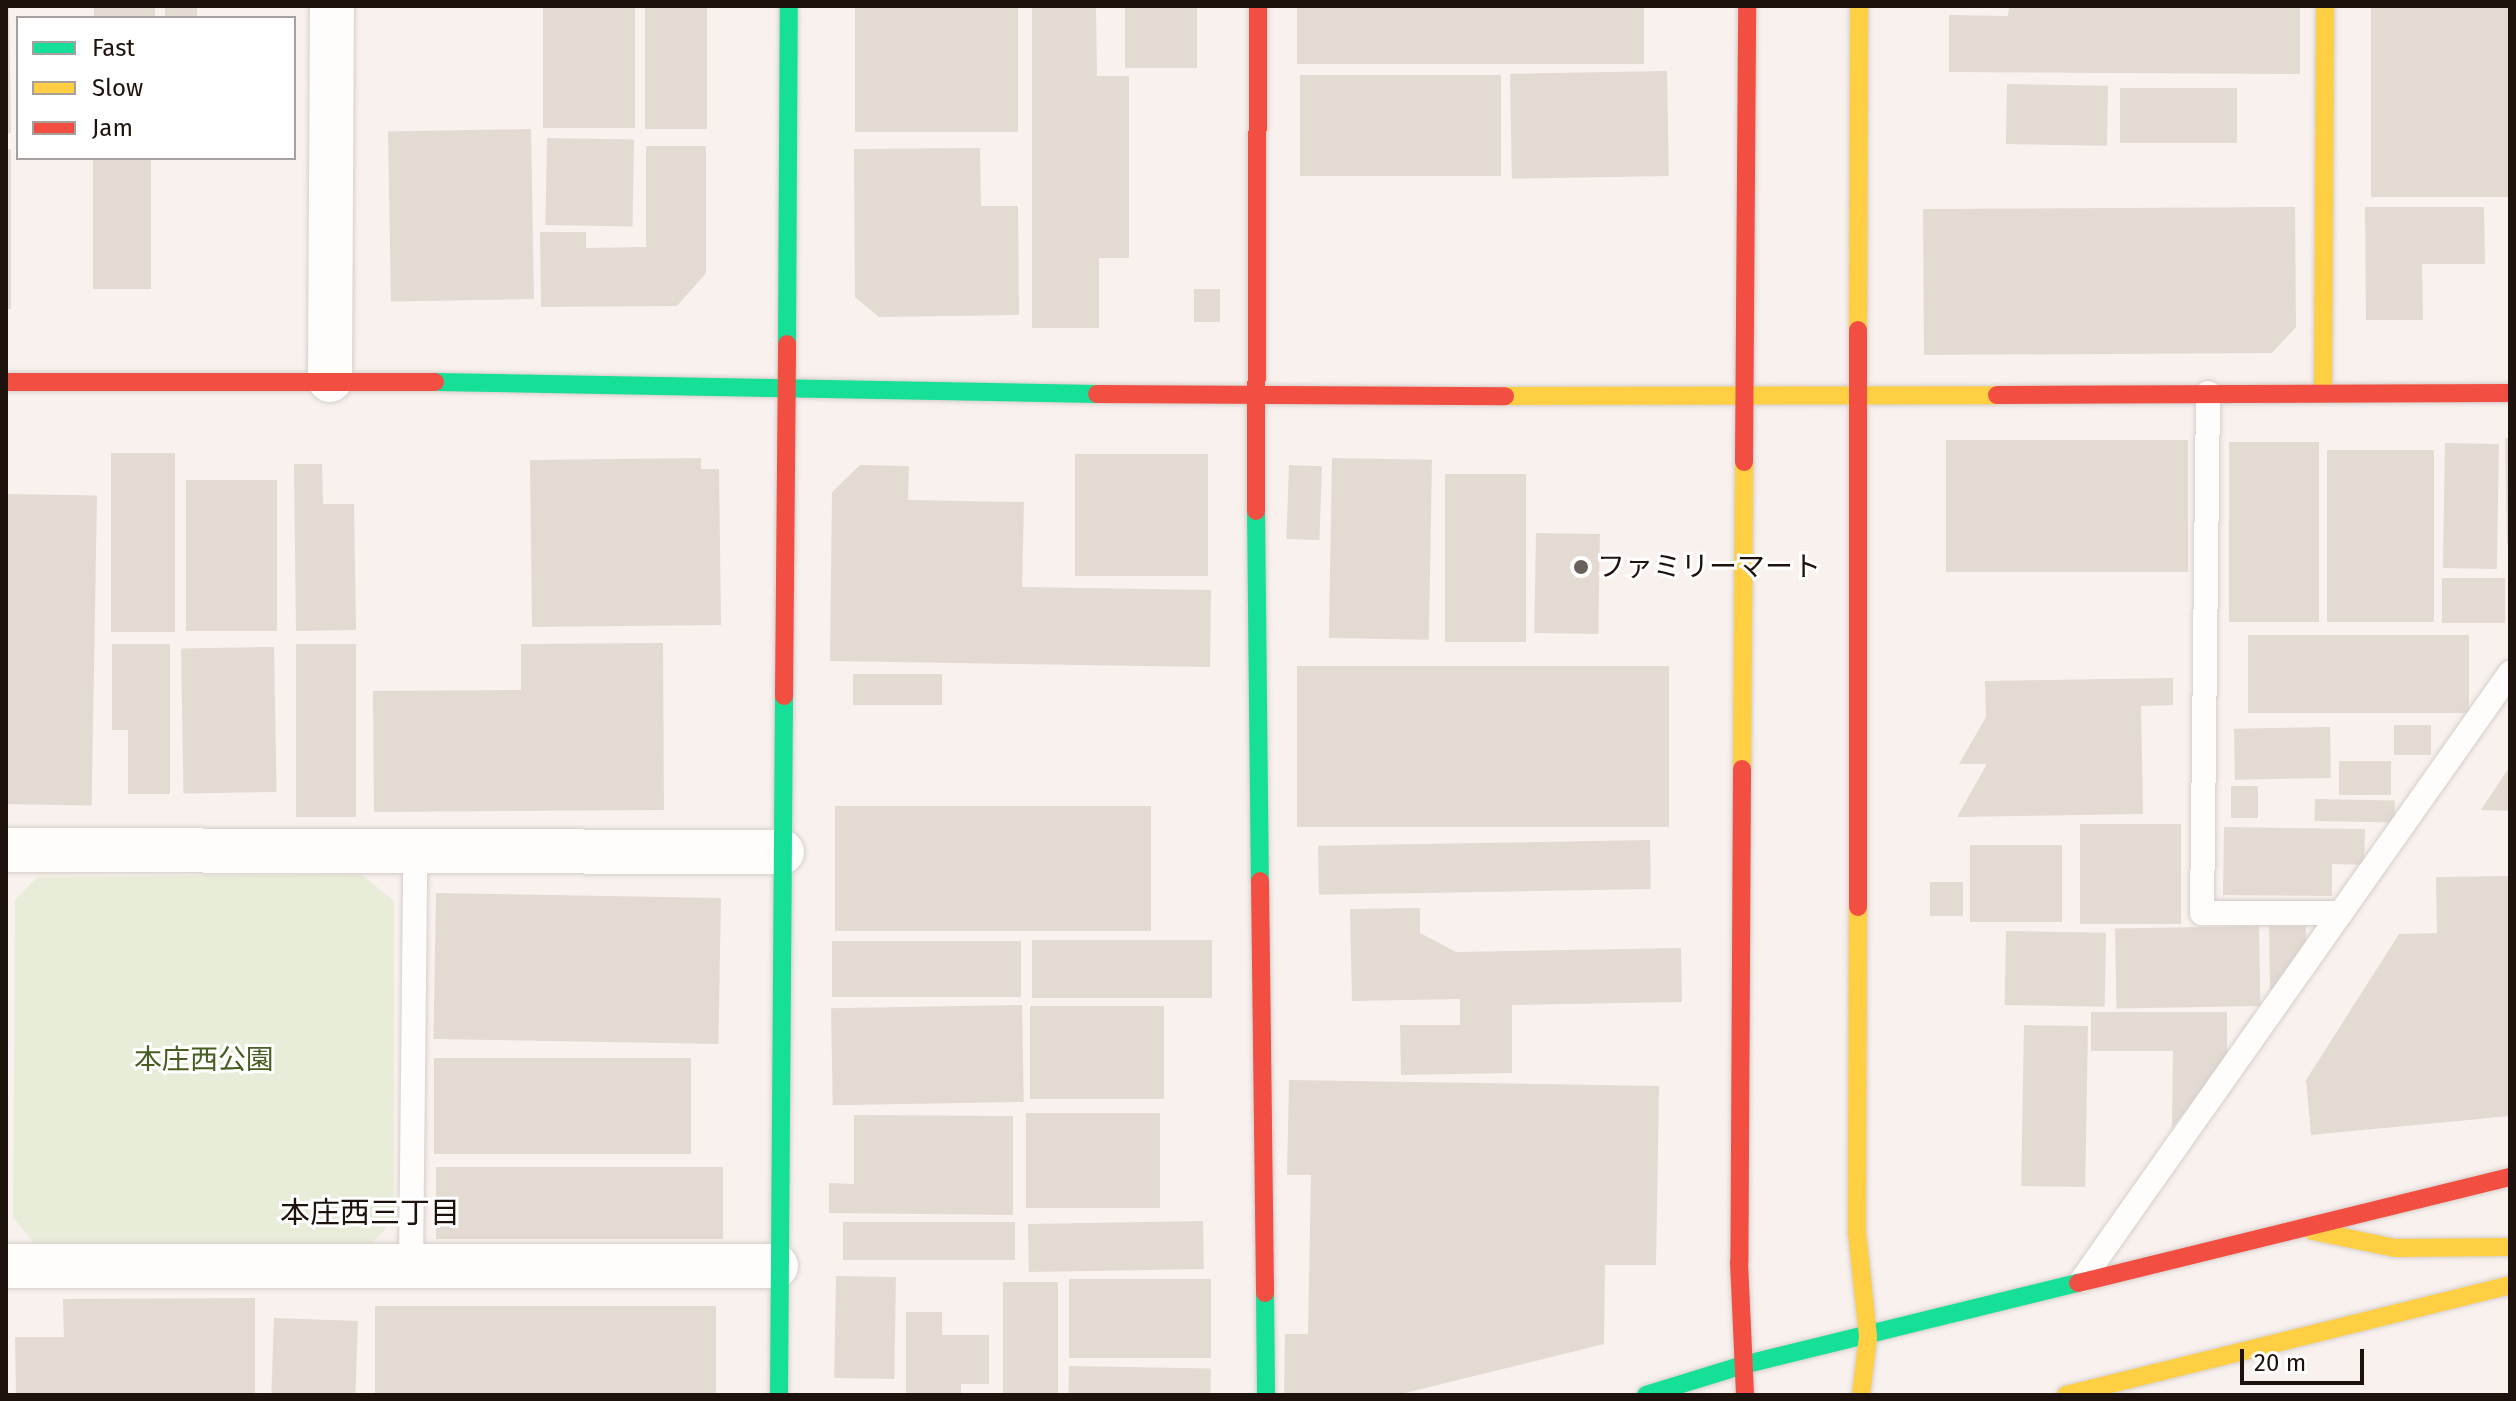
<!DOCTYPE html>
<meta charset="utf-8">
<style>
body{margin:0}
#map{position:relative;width:2516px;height:1401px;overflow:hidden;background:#f8f1ee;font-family:"Fira Sans","Noto Sans JP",sans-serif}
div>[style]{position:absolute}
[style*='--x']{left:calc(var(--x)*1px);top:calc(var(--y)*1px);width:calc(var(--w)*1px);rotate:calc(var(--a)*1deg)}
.green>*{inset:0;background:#e8edd9}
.building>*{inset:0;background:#e3dad2;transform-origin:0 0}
.roads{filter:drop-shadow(0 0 2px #d6cec9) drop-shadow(0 0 2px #d6cec9)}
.lane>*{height:24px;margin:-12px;padding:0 12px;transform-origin:12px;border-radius:12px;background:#fefdfc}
.street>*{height:44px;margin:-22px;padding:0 22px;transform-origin:22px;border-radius:22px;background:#fefdfc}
.fast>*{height:18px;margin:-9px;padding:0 9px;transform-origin:9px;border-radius:9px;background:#16e098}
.slow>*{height:18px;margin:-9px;padding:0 9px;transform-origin:9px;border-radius:9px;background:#ffcf43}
.jam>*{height:18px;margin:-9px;padding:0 9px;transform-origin:9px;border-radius:9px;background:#f24e42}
.dots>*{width:22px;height:22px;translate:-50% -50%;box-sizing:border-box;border:4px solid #fff;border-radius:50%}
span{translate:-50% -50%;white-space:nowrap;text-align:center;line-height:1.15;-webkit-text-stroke:6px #fff;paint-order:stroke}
.poi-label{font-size:28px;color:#1d120c}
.left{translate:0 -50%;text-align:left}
.park-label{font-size:28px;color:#475d22}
.neighbourhood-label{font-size:30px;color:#1d120c}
.frame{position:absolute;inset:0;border:8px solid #1d120c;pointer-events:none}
.legend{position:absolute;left:16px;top:16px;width:280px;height:144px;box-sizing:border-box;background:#fff;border:2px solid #a5a09e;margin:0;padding:10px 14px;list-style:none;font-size:24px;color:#1d120c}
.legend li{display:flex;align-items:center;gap:16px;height:40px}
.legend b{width:40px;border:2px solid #a5a09e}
.scale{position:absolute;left:2240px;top:1349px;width:124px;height:36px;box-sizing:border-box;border:4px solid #1d120c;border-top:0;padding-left:10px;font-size:24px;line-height:28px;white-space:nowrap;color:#1d120c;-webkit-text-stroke:6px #fff;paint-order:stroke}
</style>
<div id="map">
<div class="green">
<div style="clip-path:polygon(361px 874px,394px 901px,394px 1219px,370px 1246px,34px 1243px,13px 1218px,15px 900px,37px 877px)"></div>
</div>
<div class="building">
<div style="clip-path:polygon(6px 6px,9px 6px,11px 133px,6px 134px)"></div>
<div style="left:94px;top:6px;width:61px;height:12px"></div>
<div style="left:165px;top:6px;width:32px;height:12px"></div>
<div style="left:543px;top:6px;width:92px;height:122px"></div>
<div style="left:645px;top:6px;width:62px;height:123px"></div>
<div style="left:855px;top:6px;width:163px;height:126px"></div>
<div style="clip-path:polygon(1032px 6px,1096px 6px,1097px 76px,1129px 76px,1129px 258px,1099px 258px,1099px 328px,1032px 328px)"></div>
<div style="left:1125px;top:6px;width:72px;height:62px"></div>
<div style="left:1297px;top:6px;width:347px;height:58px"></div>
<div style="clip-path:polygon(2009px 6px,2300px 6px,2300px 74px,1949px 72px,1949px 15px,2008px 16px)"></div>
<div style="left:2371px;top:6px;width:139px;height:191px"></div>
<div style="left:1667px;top:71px;width:105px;height:157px;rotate:89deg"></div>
<div style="left:1501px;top:75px;width:101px;height:201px;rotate:90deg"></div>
<div style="left:2007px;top:84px;width:101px;height:60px;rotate:1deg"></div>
<div style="left:2237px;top:88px;width:55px;height:117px;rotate:90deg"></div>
<div style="left:531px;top:129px;width:170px;height:143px;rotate:89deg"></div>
<div style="left:547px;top:138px;width:87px;height:87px;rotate:1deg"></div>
<div style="clip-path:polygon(646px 146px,706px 146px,706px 273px,677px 306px,541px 307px,540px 232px,586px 232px,586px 248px,646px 247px)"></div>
<div style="clip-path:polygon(980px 148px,981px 206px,1018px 206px,1019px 315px,879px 317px,855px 297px,854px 149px)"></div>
<div style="left:6px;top:149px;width:5px;height:160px"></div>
<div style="left:93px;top:158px;width:58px;height:131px"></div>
<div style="clip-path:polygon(2295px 207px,2296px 327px,2272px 353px,1924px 355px,1923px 209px)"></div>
<div style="clip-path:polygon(2365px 207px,2484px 207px,2485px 264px,2422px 264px,2423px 320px,2366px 320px)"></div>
<div style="left:1194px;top:289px;width:26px;height:33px"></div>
<div style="clip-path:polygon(2505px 438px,2510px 438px,2510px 544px,2507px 544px)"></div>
<div style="left:1946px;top:440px;width:242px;height:132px"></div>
<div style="left:2229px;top:442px;width:90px;height:180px"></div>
<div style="left:2445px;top:443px;width:54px;height:125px;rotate:1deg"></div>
<div style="left:2327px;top:450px;width:107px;height:172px"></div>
<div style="left:175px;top:453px;width:179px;height:64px;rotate:90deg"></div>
<div style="left:1075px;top:454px;width:133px;height:122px"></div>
<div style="clip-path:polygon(701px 458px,701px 469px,719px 469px,721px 625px,532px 627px,530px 460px)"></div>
<div style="left:1332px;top:458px;width:100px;height:180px;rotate:1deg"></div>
<div style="clip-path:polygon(294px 464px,322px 464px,323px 504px,354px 504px,356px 630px,296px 631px)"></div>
<div style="clip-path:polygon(860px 465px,909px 466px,908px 500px,1024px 502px,1022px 587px,1211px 590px,1210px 667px,830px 661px,832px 492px)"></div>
<div style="left:1289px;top:465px;width:33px;height:74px;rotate:2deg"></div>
<div style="left:1445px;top:474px;width:81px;height:168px"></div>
<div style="left:186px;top:480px;width:91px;height:151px"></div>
<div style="left:6px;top:494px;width:91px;height:310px;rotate:1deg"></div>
<div style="left:1536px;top:533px;width:64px;height:100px;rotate:1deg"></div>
<div style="left:2442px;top:578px;width:63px;height:45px"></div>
<div style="left:2248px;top:635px;width:221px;height:78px"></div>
<div style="clip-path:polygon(663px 643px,664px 810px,374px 812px,373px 691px,521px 690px,521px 644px)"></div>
<div style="clip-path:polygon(112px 644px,170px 644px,170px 794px,128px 794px,128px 730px,112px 730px)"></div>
<div style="left:296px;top:644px;width:60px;height:173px"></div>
<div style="left:274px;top:647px;width:145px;height:93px;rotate:89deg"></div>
<div style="left:1297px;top:666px;width:372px;height:161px"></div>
<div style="left:853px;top:674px;width:89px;height:31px"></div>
<div style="clip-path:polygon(2173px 678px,2173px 705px,2141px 706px,2143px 814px,1957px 817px,1987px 764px,1959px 764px,1986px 717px,1985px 681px)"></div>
<div style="left:2394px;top:725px;width:37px;height:30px"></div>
<div style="left:2330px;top:727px;width:51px;height:96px;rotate:89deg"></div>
<div style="left:2339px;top:761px;width:52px;height:34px"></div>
<div style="clip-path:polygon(2510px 766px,2510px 811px,2481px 810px)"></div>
<div style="left:2231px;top:786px;width:27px;height:32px"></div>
<div style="left:2315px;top:799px;width:80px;height:22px;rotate:1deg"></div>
<div style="left:835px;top:806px;width:316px;height:125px"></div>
<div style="left:2080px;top:824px;width:101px;height:100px"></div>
<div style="clip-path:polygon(2224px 827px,2365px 829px,2364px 865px,2332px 864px,2332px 896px,2223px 895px)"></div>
<div style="left:1650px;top:840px;width:49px;height:332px;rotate:89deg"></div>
<div style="left:2062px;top:845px;width:77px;height:92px;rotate:90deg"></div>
<div style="clip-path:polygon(2510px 876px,2510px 1116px,2311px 1135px,2306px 1080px,2399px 934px,2437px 933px,2436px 877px)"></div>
<div style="left:1963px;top:882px;width:34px;height:33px;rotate:90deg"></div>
<div style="left:436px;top:893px;width:285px;height:146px;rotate:1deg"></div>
<div style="clip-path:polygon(1420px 908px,1420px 933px,1456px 952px,1681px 948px,1682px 1002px,1512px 1005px,1512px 1073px,1401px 1075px,1400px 1025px,1460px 1025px,1460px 999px,1352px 1001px,1350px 909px)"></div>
<div style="left:2259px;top:926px;width:80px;height:144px;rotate:89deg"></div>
<div style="clip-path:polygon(2269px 926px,2306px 926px,2306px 949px,2278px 991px,2270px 989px)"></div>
<div style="left:2006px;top:931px;width:100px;height:74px;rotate:1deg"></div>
<div style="left:1212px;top:940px;width:58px;height:180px;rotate:90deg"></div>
<div style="left:832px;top:941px;width:189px;height:56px"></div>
<div style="left:1022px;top:1005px;width:97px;height:191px;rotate:89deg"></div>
<div style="left:1030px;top:1006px;width:134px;height:93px"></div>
<div style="clip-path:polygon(2091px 1012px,2227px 1012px,2227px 1058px,2172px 1128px,2173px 1051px,2091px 1051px)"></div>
<div style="left:2024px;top:1025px;width:64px;height:161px;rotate:1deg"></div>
<div style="left:691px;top:1058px;width:96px;height:257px;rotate:90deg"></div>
<div style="clip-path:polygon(1289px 1080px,1659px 1086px,1656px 1265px,1605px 1265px,1604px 1344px,1397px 1395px,1284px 1395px,1285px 1334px,1308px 1334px,1311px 1175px,1287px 1175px)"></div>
<div style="left:1026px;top:1113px;width:134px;height:95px"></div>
<div style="clip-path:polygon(854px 1115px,1013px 1116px,1013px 1215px,829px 1213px,829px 1183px,854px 1184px)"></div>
<div style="left:436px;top:1167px;width:287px;height:72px"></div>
<div style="left:1203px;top:1221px;width:48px;height:175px;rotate:89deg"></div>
<div style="left:1015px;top:1222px;width:38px;height:172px;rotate:90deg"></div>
<div style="left:836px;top:1276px;width:60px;height:102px;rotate:1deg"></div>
<div style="left:1069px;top:1279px;width:142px;height:79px"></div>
<div style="left:1003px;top:1282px;width:55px;height:113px"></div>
<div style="clip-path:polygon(255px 1298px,255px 1395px,16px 1395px,15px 1337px,64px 1337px,63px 1299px)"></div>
<div style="left:716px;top:1306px;width:89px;height:341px;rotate:90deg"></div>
<div style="clip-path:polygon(906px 1312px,942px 1312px,942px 1335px,989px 1335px,989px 1384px,961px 1384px,961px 1395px,906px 1395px)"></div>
<div style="left:274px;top:1318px;width:84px;height:77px;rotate:2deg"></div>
<div style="left:1069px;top:1366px;width:142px;height:29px;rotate:1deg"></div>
</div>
<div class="roads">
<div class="lane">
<div style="--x:2208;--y:393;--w:520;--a:90.66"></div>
<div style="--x:2202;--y:913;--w:139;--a:0"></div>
<div style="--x:411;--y:1266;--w:415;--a:-89.4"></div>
<div style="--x:2082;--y:1280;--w:743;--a:-54.81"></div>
</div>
<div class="street">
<div style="--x:330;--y:380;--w:374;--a:-89.7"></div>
<div style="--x:6;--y:850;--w:776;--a:0.15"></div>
<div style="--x:6;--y:1266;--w:770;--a:0"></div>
</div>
<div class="fast">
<div style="--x:787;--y:344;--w:338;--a:-89.7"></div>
<div style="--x:435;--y:382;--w:662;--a:1.04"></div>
<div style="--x:1256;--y:511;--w:370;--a:89.4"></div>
<div style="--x:1265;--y:1293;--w:102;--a:89.4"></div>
<div style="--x:779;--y:1395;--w:699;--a:-89.59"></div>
<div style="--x:1646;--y:1395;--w:106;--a:-17.1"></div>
<div style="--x:1747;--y:1364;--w:341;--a:-13.8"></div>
</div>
<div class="slow">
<div style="--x:1858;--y:330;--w:324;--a:-89.8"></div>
<div style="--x:2323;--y:394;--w:388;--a:-89.7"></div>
<div style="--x:1505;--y:396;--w:492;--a:-0.1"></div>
<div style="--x:1742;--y:769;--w:307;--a:-89.6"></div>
<div style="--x:1858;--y:907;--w:325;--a:90.2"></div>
<div style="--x:1857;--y:1232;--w:106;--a:84"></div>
<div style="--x:1868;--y:1337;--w:58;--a:96.9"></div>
<div style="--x:2313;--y:1231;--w:84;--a:11.7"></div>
<div style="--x:2395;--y:1248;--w:115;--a:-0.5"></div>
<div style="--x:2066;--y:1395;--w:457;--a:-13.9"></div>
</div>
<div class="jam">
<div style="--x:6;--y:382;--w:429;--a:0"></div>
<div style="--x:1097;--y:394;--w:408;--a:0.3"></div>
<div style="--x:1997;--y:395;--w:513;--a:-0.22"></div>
<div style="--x:1744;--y:462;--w:456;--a:-89.6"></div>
<div style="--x:1256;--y:511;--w:505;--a:-89.77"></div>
<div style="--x:784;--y:696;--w:352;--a:-89.5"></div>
<div style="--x:1742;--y:769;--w:493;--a:90.3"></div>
<div style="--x:1739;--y:1262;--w:133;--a:87.4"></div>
<div style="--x:1260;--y:881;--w:412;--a:89.3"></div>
<div style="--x:1858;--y:907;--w:577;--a:-90"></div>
<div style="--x:2078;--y:1283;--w:445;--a:-13.8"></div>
</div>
</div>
<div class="dots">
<div style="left:1581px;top:567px;background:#6a605b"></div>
</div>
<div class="poi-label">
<span class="left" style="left:1597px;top:567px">ファミリーマート</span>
</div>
<div class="park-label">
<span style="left:204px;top:1060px">本庄西公園</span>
</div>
<div class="neighbourhood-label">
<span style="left:370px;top:1213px">本庄西三丁目</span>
</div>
<div class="frame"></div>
<ul class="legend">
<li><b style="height:10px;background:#16e098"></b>Fast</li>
<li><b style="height:10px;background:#ffcf43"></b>Slow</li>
<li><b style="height:10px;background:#f24e42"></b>Jam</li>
</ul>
<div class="scale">20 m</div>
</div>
